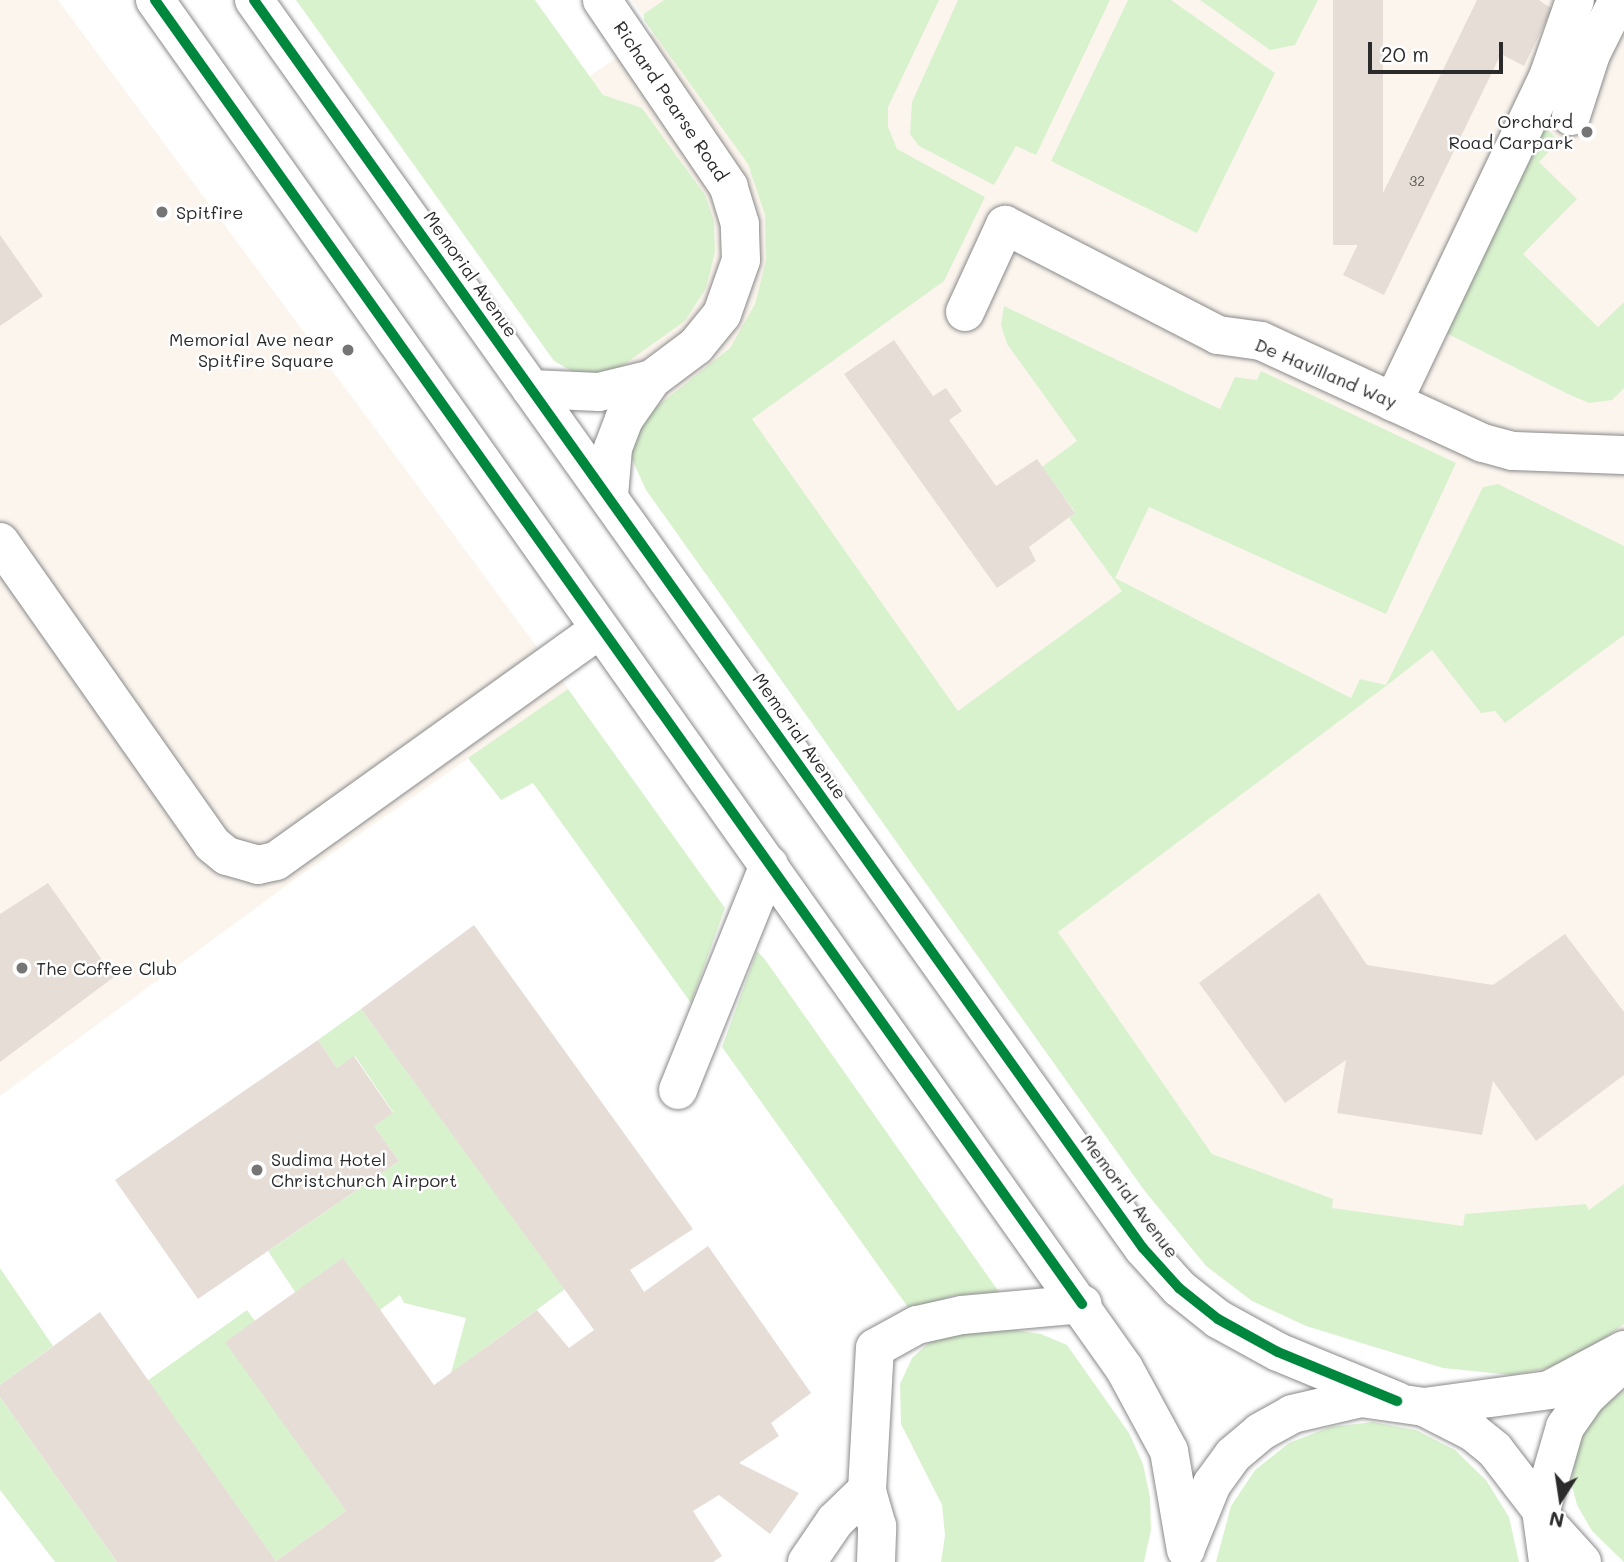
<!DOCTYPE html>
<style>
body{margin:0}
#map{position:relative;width:1624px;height:1562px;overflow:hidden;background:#fff;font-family:Mali,sans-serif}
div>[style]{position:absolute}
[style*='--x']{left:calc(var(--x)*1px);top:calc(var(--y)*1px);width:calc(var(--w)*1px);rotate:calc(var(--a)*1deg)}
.built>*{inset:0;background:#fcf5ee}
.green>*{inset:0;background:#d9f2ce}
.building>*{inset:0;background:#e6ddd7;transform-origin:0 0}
.roads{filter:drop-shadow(0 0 2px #8a8a8a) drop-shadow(0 0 2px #8a8a8a)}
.minor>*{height:38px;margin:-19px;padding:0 19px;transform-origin:19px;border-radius:19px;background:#fff}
.major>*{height:38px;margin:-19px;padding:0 19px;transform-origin:19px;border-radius:19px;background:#fff}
.cycleway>*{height:10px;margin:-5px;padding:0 5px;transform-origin:5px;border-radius:5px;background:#00873e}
.dots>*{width:19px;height:19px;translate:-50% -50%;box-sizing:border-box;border:4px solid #fff;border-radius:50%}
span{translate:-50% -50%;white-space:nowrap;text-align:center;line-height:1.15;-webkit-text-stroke:5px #fff;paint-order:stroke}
.number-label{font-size:14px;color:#5a5856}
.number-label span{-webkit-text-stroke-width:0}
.street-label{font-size:18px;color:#2b2b2b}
.poi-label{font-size:18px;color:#2b2b2b}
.right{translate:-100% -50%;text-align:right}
.left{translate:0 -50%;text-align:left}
.north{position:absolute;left:1526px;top:1464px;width:70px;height:70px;-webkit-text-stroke:5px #fff;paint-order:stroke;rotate:192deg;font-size:19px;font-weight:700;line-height:28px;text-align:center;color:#2b2b2b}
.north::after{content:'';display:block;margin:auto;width:24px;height:32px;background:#2b2b2b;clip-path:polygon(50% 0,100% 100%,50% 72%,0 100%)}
.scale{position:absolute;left:1368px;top:42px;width:135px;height:32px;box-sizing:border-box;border:4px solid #2b2b2b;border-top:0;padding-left:9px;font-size:21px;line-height:24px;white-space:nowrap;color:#2b2b2b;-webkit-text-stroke:5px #fff;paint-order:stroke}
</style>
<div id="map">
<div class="built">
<div style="clip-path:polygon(0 0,58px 0,568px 689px,294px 880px,0 1096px)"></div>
<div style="clip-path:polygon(632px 0,1624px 0,1624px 1528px,1601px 1450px,1518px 1368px,1236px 1276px,434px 183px,654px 32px)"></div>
</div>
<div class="green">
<div style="clip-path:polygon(296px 0,535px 0,603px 95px,642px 108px,705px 195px,714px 221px,715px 252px,706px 288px,685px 321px,612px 373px,577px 374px,554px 361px)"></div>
<div style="clip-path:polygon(664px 0,939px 0,888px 107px,888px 127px,897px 149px,985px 197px,944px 281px,752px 419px,958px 711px,1122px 591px,1069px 518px,1075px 512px,1042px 467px,1077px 441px,1007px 344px,1001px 325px,1004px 306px,1220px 409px,1235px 377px,1257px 380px,1261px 371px,1456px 463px,1386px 614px,1149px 507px,1115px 578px,1351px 698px,1360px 679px,1386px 685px,1483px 487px,1498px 484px,1624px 546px,1624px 635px,1505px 723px,1495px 711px,1481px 713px,1432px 650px,1386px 686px,1058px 932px,1212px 1154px,1333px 1199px,1332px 1208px,1463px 1226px,1465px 1214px,1586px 1204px,1589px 1210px,1624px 1184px,1624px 1324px,1583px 1354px,1557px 1366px,1512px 1375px,1443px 1368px,1306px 1326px,1252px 1301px,1206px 1266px,1144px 1190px,646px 490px,631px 457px,636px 432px,655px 408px,730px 348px,755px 304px,766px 260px,765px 215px,748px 164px,644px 20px,644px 14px)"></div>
<div style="clip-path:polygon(958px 0,1110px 0,1036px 155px,1016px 146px,994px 185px,919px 146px,910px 134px,912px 102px)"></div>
<div style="clip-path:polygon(1128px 0,1171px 0,1275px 73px,1197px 233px,1051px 161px)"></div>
<div style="clip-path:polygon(1200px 0,1318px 0,1295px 45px,1270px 50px)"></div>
<div style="clip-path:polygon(1541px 123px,1559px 141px,1539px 162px,1577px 199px,1523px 254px,1598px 327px,1624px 302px,1624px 388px,1612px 400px,1589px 403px,1568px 394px,1442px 331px)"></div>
<div style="clip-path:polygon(568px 689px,725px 908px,691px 1003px,533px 783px,501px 800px,468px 758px)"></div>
<div style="clip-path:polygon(757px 951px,764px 958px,999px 1292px,952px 1296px,910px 1310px,722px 1047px)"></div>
<div style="clip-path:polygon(361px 1009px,565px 1289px,451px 1373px,466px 1318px,404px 1303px,400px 1295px,380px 1310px,295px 1292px,268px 1251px,399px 1161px,374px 1126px,393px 1112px,355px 1056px,337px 1068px,318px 1040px)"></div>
<div style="clip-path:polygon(0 1268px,53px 1346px,0 1385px)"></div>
<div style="clip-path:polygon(247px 1310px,255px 1321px,226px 1342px,346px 1511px,276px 1561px,147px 1381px)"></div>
<div style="clip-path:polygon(1014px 1330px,1041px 1334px,1067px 1345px,1129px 1433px,1143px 1464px,1150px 1497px,1151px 1530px,1144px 1562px,941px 1562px,945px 1535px,942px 1505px,901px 1424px,900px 1384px,912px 1358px,932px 1340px,973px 1331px)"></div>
<div style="clip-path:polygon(1624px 1390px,1624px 1562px,1592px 1531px,1577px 1505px,1571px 1482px,1580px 1438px,1602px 1407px)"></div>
<div style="clip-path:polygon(0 1397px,117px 1562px,55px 1562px,0 1490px)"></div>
<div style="clip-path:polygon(1373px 1422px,1416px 1430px,1455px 1450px,1486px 1480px,1509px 1517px,1519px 1562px,1216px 1562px,1231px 1506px,1255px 1470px,1289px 1443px,1330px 1427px)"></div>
</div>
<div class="building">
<div style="left:1333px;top:0;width:50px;height:245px"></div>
<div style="clip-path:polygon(1477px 0,1539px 0,1552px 9px,1524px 66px,1501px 54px,1384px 295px,1343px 275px)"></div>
<div style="clip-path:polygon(0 235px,43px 296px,0 326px)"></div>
<div style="clip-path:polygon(894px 340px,933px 396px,946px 388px,962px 411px,949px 420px,996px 486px,1037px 459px,1075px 513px,1029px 547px,1036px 561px,997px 588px,844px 374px)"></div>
<div style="clip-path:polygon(48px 883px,114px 977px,0 1062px,0 914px)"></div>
<div style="clip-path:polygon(1319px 893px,1367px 965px,1493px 985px,1565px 934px,1624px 1012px,1624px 1075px,1536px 1141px,1493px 1081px,1482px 1135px,1337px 1113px,1346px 1060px,1285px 1103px,1199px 983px)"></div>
<div style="clip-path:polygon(474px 925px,693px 1229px,630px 1270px,644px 1292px,708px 1246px,811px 1393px,771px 1423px,779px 1436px,739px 1463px,799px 1493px,770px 1534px,719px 1495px,693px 1511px,722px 1556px,713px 1562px,117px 1562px,0 1397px,0 1385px,100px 1312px,276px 1561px,346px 1511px,225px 1342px,343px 1258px,434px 1385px,537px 1310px,569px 1348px,594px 1330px,361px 1009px)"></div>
<div style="clip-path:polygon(318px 1040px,337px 1068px,354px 1056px,393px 1113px,374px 1126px,399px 1161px,198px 1299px,115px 1180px)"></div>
</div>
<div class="roads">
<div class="minor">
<div style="--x:1571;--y:116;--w:65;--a:-72.1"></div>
<div style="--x:1591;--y:54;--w:60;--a:-63.4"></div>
<div style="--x:965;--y:312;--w:96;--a:-65.3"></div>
<div style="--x:1005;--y:225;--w:240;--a:27.3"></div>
<div style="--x:1218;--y:335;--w:43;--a:7.9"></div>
<div style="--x:1261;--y:341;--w:244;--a:24.7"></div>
<div style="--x:1483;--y:443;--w:31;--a:15"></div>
<div style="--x:1513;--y:451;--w:111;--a:2.1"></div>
<div style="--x:531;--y:389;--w:68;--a:2.5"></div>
<div style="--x:599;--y:392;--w:55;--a:-13.8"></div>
<div style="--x:652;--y:379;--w:55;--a:-36.9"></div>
<div style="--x:696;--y:346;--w:41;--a:-50.9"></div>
<div style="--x:722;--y:314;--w:57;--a:-70.6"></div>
<div style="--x:741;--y:260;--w:36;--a:-92"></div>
<div style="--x:740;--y:224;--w:39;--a:-107"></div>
<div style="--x:729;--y:187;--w:226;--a:-124.2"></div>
<div style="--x:1393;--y:402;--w:360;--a:-64.5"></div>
<div style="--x:1548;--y:77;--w:82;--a:-70.7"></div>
<div style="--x:609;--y:496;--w:48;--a:-85.2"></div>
<div style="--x:613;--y:448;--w:31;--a:-69"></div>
<div style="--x:624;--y:419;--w:49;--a:-55"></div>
<div style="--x:0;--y:542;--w:369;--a:54.9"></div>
<div style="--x:212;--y:844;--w:19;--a:39"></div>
<div style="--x:227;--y:856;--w:32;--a:16"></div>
<div style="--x:258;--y:865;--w:18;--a:-13"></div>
<div style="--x:276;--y:861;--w:398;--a:-35.6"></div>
<div style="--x:678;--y:1090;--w:243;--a:-68"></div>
<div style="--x:1424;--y:1407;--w:126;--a:-7.7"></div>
<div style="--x:1549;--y:1390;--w:85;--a:-28.1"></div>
<div style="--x:1541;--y:1510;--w:86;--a:-73.9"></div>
<div style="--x:1565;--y:1427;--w:35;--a:-55"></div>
<div style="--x:1585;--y:1398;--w:44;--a:-43.2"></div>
<div style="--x:1543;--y:1519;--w:58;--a:47.8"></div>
<div style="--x:807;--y:1562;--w:50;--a:-55.7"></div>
<div style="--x:835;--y:1521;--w:45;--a:-44.1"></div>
<div style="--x:876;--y:1562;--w:36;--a:-88"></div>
<div style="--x:877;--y:1526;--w:37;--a:-106"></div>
<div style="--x:867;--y:1490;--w:142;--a:-86.8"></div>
<div style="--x:875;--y:1348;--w:48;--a:-28.7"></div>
<div style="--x:917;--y:1325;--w:46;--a:-12.5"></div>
<div style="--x:962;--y:1315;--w:121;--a:-5.2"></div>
</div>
<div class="major">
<div style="--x:155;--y:0;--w:1676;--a:54.69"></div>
<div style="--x:1124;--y:1368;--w:94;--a:61.5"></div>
<div style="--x:1169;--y:1451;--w:100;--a:80.3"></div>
<div style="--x:254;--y:0;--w:1532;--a:54.54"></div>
<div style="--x:1143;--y:1248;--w:54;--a:48"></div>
<div style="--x:1179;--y:1288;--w:50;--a:38.5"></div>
<div style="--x:1218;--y:1319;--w:68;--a:28.8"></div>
<div style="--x:1278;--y:1352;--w:129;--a:22.4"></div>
<div style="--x:1188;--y:1543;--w:64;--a:-67.9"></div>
<div style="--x:1212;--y:1484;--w:36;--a:-54"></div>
<div style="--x:1233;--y:1455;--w:35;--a:-40"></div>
<div style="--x:1260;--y:1432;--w:37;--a:-29"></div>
<div style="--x:1292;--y:1414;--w:71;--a:-13.1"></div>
<div style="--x:1361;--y:1398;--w:64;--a:8.1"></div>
<div style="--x:1424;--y:1407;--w:55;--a:27"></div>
<div style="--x:1473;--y:1432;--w:28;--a:39"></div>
<div style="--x:1495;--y:1450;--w:76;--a:52.5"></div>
<div style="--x:1541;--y:1510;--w:52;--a:82.3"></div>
</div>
</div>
<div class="cycleway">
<div style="--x:155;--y:0;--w:1600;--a:54.59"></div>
<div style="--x:254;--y:0;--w:1532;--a:54.54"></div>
<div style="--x:1143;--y:1248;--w:54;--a:48"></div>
<div style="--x:1179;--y:1288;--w:50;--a:38.5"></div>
<div style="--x:1218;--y:1319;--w:68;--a:28.8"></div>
<div style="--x:1278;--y:1352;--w:129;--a:22.4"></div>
</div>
<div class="dots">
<div style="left:1587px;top:132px;background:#757575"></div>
<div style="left:162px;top:212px;background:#757575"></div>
<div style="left:348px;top:350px;background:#757575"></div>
<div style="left:22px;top:968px;background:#757575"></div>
<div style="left:257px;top:1170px;background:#757575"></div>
</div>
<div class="number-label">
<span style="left:1417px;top:181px">32</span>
</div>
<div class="street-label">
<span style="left:671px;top:101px;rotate:56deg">Richard Pearse Road</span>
<span style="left:471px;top:274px;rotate:55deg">Memorial Avenue</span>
<span style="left:1326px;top:373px;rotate:23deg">De Havilland Way</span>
<span style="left:800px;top:736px;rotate:55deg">Memorial Avenue</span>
<span style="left:1130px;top:1196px;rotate:53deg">Memorial Avenue</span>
</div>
<div class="poi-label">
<span class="right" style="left:1573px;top:132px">Orchard<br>Road Carpark</span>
<span class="left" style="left:176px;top:212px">Spitfire</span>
<span class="right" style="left:334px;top:350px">Memorial Ave near<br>Spitfire Square</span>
<span class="left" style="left:36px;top:968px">The Coffee Club</span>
<span class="left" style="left:271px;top:1170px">Sudima Hotel<br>Christchurch Airport</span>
</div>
<div class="north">N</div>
<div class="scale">20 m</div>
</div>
